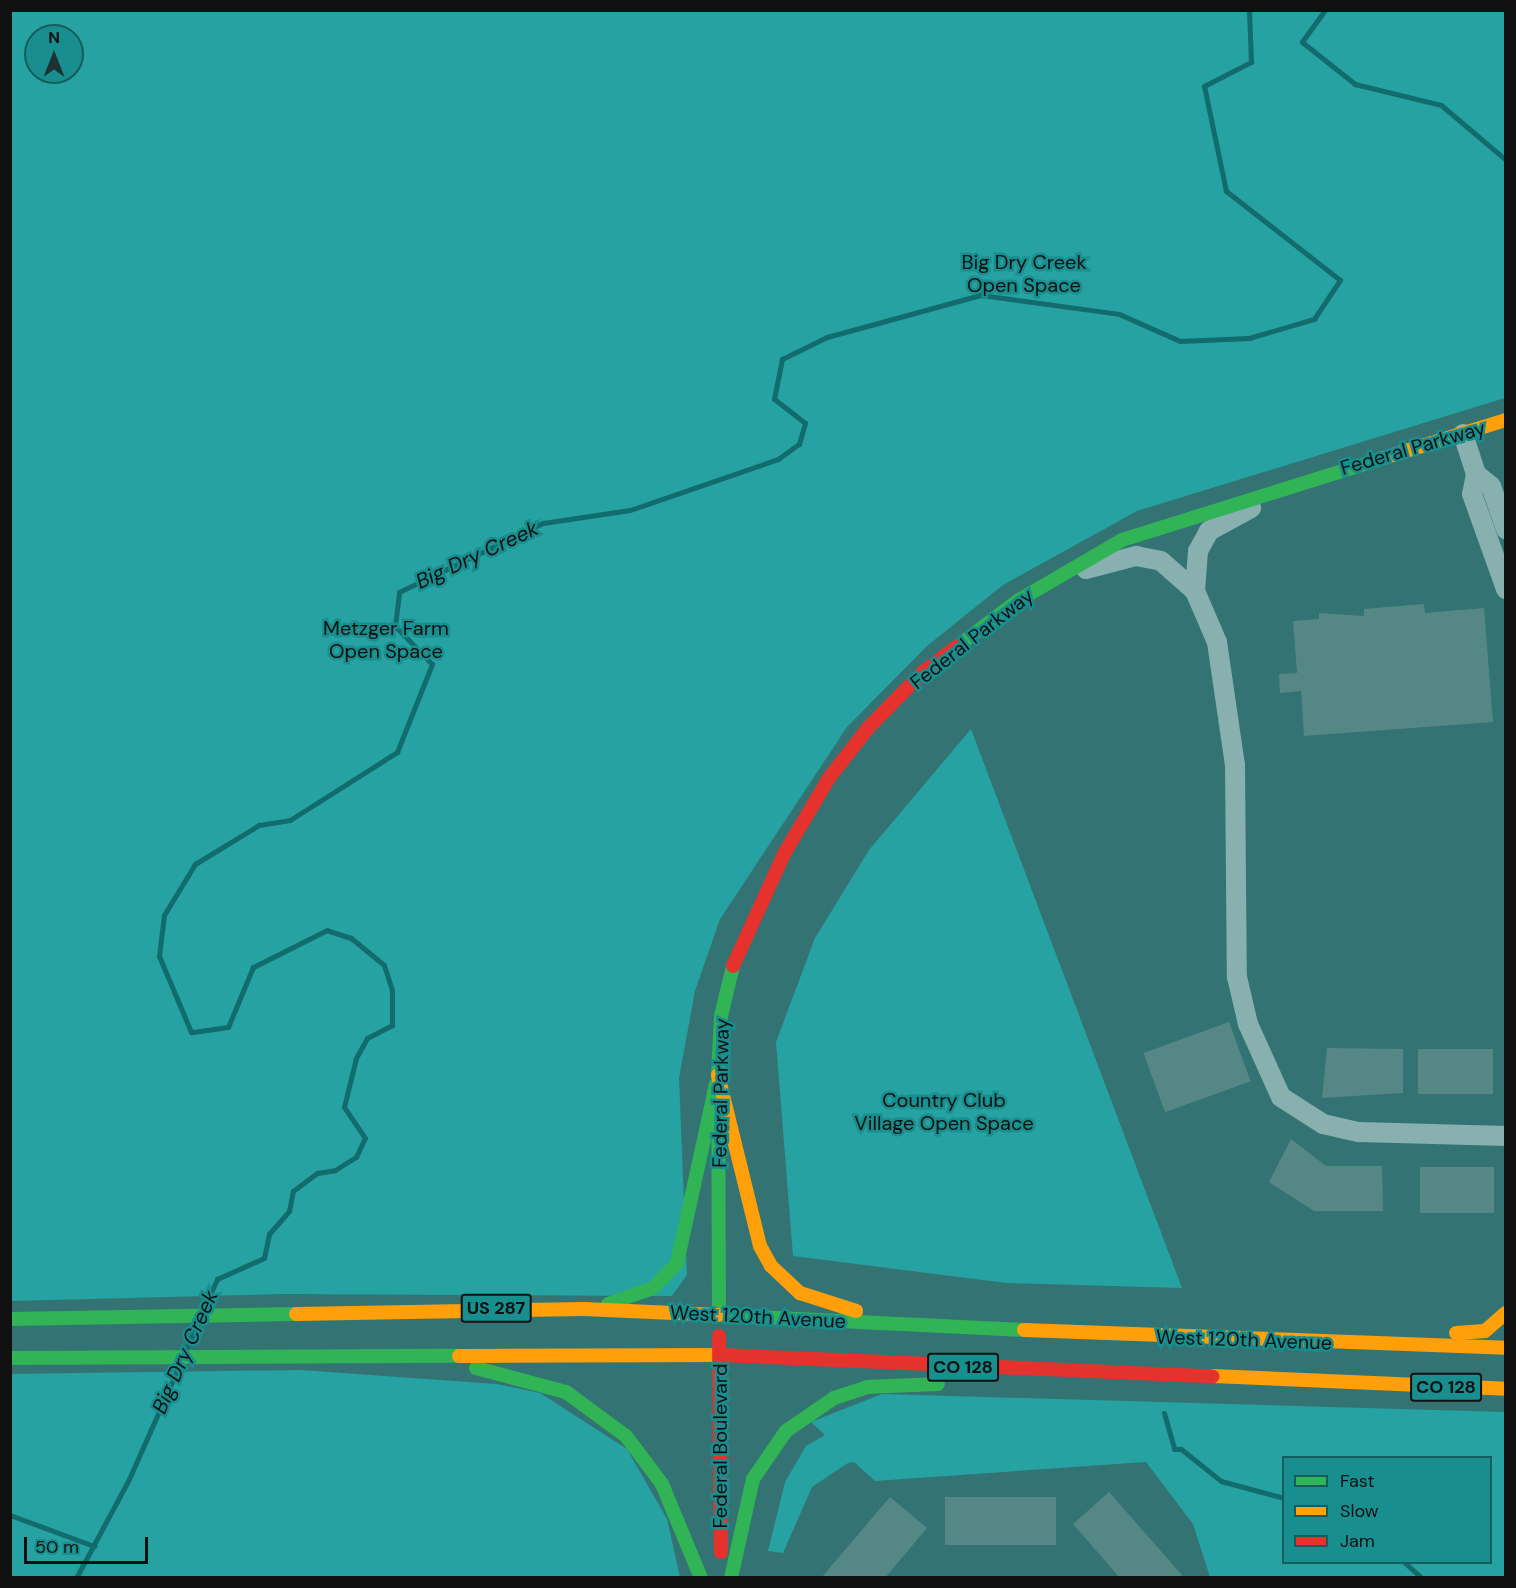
<!DOCTYPE html>
<style>
body{margin:0}
#map{position:relative;width:1516px;height:1588px;overflow:hidden;background:#337373;font-family:"DM Sans",sans-serif}
div>[style]{position:absolute}
[style*='--x']{left:calc(var(--x)*1px);top:calc(var(--y)*1px);width:calc(var(--w)*1px);rotate:calc(var(--a)*1deg)}
.green>*{inset:0;background:#25a2a1}
.stream>*{height:5px;margin:-2.5px;padding:0 2.5px;transform-origin:2.5px;border-radius:2.5px;background:#126b6c}
.building>*{inset:0;background:#558787;transform-origin:0 0}
.street>*{height:20px;margin:-10px;padding:0 10px;transform-origin:10px;border-radius:10px;background:#87b0af}
.fast>*{height:14px;margin:-7px;padding:0 7px;transform-origin:7px;border-radius:7px;background:#30b455}
.slow>*{height:14px;margin:-7px;padding:0 7px;transform-origin:7px;border-radius:7px;background:#ff9f0a}
.jam>*{height:14px;margin:-7px;padding:0 7px;transform-origin:7px;border-radius:7px;background:#e5322d}
span{translate:-50% -50%;white-space:nowrap;text-align:center;line-height:1.15;-webkit-text-stroke:5px #188e8e;paint-order:stroke}
.shield-label span{padding:2px 4px;background:#188e8e;border:2px solid;border-radius:4px;-webkit-text-stroke-width:0}
.shield-label{font-size:18px;color:#111;font-weight:700}
.park-label{font-size:20px;color:#111}
.street-label{font-size:20px;color:#111}
.water-label{font-size:21px;color:#111;font-style:italic}
.frame{position:absolute;inset:0;border:12px solid #111;pointer-events:none}
.legend{position:absolute;left:1282px;top:1456px;width:210px;height:108px;box-sizing:border-box;background:#188e8e;border:2px solid #155c5c;margin:0;padding:8px 10px;list-style:none;font-size:18px;color:#111}
.legend li{display:flex;align-items:center;gap:12px;height:30px}
.legend b{width:30px;border:2px solid #155c5c}
.north{position:absolute;left:24px;top:24px;width:60px;height:60px;box-sizing:border-box;background:#188e8e;border:2px solid #155c5c;border-radius:50%;rotate:0deg;font-size:16px;font-weight:700;line-height:24px;text-align:center;color:#111}
.north::after{content:'';display:block;margin:auto;width:21px;height:27px;background:#1d3333;clip-path:polygon(50% 0,100% 100%,50% 72%,0 100%)}
.scale{position:absolute;left:24px;top:1537px;width:124px;height:27px;box-sizing:border-box;border:3px solid #111;border-top:0;padding-left:8px;font-size:18px;line-height:21px;white-space:nowrap;color:#111;-webkit-text-stroke:4px #188e8e;paint-order:stroke}
</style>
<div id="map">
<div class="green">
<div style="clip-path:polygon(evenodd,10px 11px,1505px 11px,1505px 398px,1137px 511px,1003px 585px,927px 646px,847px 727px,720px 919px,695px 991px,679px 1078px,687px 1275px,672px 1296px,283px 1294px,11px 1301px,10px 11px,36px 36px,72px 36px,72px 72px,36px 72px,36px 36px)"></div>
<div style="clip-path:polygon(971px 729px,1182px 1288px,1006px 1283px,793px 1256px,776px 1042px,815px 938px,869px 850px)"></div>
<div style="clip-path:polygon(301px 1370px,497px 1384px,540px 1393px,627px 1449px,667px 1519px,680px 1577px,11px 1577px,10px 1374px)"></div>
<div style="clip-path:polygon(evenodd,882px 1394px,1505px 1412px,1505px 1577px,1210px 1577px,1193px 1524px,1146px 1462px,875px 1481px,854px 1462px,848px 1463px,812px 1487px,783px 1553px,768px 1551px,785px 1482px,806px 1446px,825px 1435px,811px 1422px,882px 1394px,1284px 1458px,1490px 1458px,1490px 1562px,1284px 1562px,1284px 1458px)"></div>
</div>
<div class="stream">
<div style="--x:1325;--y:10;--w:39;--a:126"></div>
<div style="--x:1302;--y:42;--w:68;--a:38.4"></div>
<div style="--x:1355;--y:84;--w:89;--a:13.7"></div>
<div style="--x:1441;--y:105;--w:85;--a:40.2"></div>
<div style="--x:205;--y:1305;--w:29;--a:-65"></div>
<div style="--x:217;--y:1279;--w:51;--a:-24.1"></div>
<div style="--x:264;--y:1258;--w:25;--a:-78"></div>
<div style="--x:269;--y:1234;--w:30;--a:-49"></div>
<div style="--x:289;--y:1211;--w:20;--a:-79"></div>
<div style="--x:293;--y:1191;--w:30;--a:-37"></div>
<div style="--x:317;--y:1173;--w:18;--a:-9"></div>
<div style="--x:335;--y:1170;--w:25;--a:-32"></div>
<div style="--x:356;--y:1157;--w:21;--a:-65"></div>
<div style="--x:365;--y:1138;--w:37;--a:-124"></div>
<div style="--x:344;--y:1107;--w:50;--a:-76.2"></div>
<div style="--x:356;--y:1058;--w:23;--a:-61"></div>
<div style="--x:367;--y:1038;--w:28;--a:-27"></div>
<div style="--x:392;--y:1025;--w:35;--a:-90"></div>
<div style="--x:392;--y:990;--w:26;--a:-108"></div>
<div style="--x:384;--y:965;--w:43;--a:-140.7"></div>
<div style="--x:351;--y:938;--w:25;--a:-162"></div>
<div style="--x:327;--y:930;--w:83;--a:153.4"></div>
<div style="--x:253;--y:967;--w:65;--a:112.6"></div>
<div style="--x:228;--y:1027;--w:37;--a:172"></div>
<div style="--x:191;--y:1032;--w:82;--a:-112.8"></div>
<div style="--x:159;--y:956;--w:41;--a:-83"></div>
<div style="--x:164;--y:915;--w:60;--a:-58.7"></div>
<div style="--x:195;--y:864;--w:75;--a:-31.4"></div>
<div style="--x:259;--y:825;--w:31;--a:-9"></div>
<div style="--x:290;--y:820;--w:127;--a:-32.4"></div>
<div style="--x:397;--y:752;--w:95;--a:-68.3"></div>
<div style="--x:432;--y:664;--w:53;--a:-134.2"></div>
<div style="--x:395;--y:626;--w:34;--a:-83"></div>
<div style="--x:399;--y:592;--w:160;--a:-25.6"></div>
<div style="--x:543;--y:523;--w:88;--a:-8.5"></div>
<div style="--x:630;--y:510;--w:157;--a:-19"></div>
<div style="--x:778;--y:459;--w:26;--a:-36"></div>
<div style="--x:799;--y:444;--w:22;--a:-74"></div>
<div style="--x:805;--y:423;--w:39;--a:-142"></div>
<div style="--x:774;--y:399;--w:41;--a:-78.7"></div>
<div style="--x:782;--y:359;--w:50;--a:-26.1"></div>
<div style="--x:827;--y:337;--w:160;--a:-15.3"></div>
<div style="--x:981;--y:295;--w:139;--a:7.8"></div>
<div style="--x:1119;--y:314;--w:67;--a:23.9"></div>
<div style="--x:1180;--y:341;--w:69;--a:-2.5"></div>
<div style="--x:1249;--y:338;--w:68;--a:-16.3"></div>
<div style="--x:1314;--y:319;--w:47;--a:-56.3"></div>
<div style="--x:1340;--y:280;--w:145;--a:-142"></div>
<div style="--x:1226;--y:191;--w:107;--a:-101.8"></div>
<div style="--x:1204;--y:86;--w:53;--a:-27.1"></div>
<div style="--x:1251;--y:62;--w:52;--a:-92.2"></div>
<div style="--x:187;--y:1347;--w:24;--a:-66"></div>
<div style="--x:1164;--y:1413;--w:37;--a:74"></div>
<div style="--x:1174;--y:1449;--w:7;--a:0"></div>
<div style="--x:1181;--y:1449;--w:51;--a:38.7"></div>
<div style="--x:1221;--y:1481;--w:65;--a:15.1"></div>
<div style="--x:10;--y:1515;--w:90;--a:20.3"></div>
<div style="--x:1404;--y:1562;--w:24;--a:42"></div>
<div style="--x:76;--y:1578;--w:112;--a:-61.8"></div>
<div style="--x:129;--y:1479;--w:124;--a:-66.1"></div>
</div>
<div class="building">
<div style="clip-path:polygon(1424px 604px,1425px 613px,1484px 608px,1493px 722px,1304px 736px,1301px 691px,1280px 693px,1279px 674px,1297px 673px,1293px 621px,1319px 619px,1319px 613px,1364px 616px,1364px 609px)"></div>
<div style="left:1229px;top:1022px;width:63px;height:91px;rotate:70deg"></div>
<div style="clip-path:polygon(1327px 1048px,1403px 1049px,1403px 1093px,1322px 1098px)"></div>
<div style="left:1418px;top:1049px;width:75px;height:45px"></div>
<div style="clip-path:polygon(1291px 1139px,1326px 1166px,1382px 1166px,1383px 1211px,1314px 1211px,1269px 1182px)"></div>
<div style="left:1494px;top:1167px;width:46px;height:74px;rotate:90deg"></div>
<div style="clip-path:polygon(1109px 1492px,1182px 1575px,1179px 1578px,1120px 1578px,1073px 1524px)"></div>
<div style="clip-path:polygon(890px 1497px,927px 1528px,885px 1578px,821px 1578px)"></div>
<div style="left:945px;top:1497px;width:111px;height:48px"></div>
</div>
<div class="street">
<div style="--x:1463;--y:434;--w:42;--a:72"></div>
<div style="--x:1476;--y:474;--w:20;--a:101"></div>
<div style="--x:1472;--y:494;--w:101;--a:70.3"></div>
<div style="--x:1476;--y:474;--w:19;--a:39"></div>
<div style="--x:1491;--y:486;--w:46;--a:70.8"></div>
<div style="--x:1086;--y:569;--w:52;--a:-14.6"></div>
<div style="--x:1136;--y:556;--w:25;--a:11"></div>
<div style="--x:1161;--y:561;--w:45;--a:41.4"></div>
<div style="--x:1195;--y:591;--w:56;--a:66.7"></div>
<div style="--x:1217;--y:642;--w:124;--a:81.7"></div>
<div style="--x:1235;--y:765;--w:212;--a:89.5"></div>
<div style="--x:1237;--y:977;--w:48;--a:76.8"></div>
<div style="--x:1248;--y:1024;--w:80;--a:65.7"></div>
<div style="--x:1281;--y:1097;--w:50;--a:32.7"></div>
<div style="--x:1323;--y:1124;--w:37;--a:13"></div>
<div style="--x:1359;--y:1132;--w:147;--a:1.6"></div>
<div style="--x:1195;--y:591;--w:40;--a:-85.7"></div>
<div style="--x:1198;--y:551;--w:23;--a:-61"></div>
<div style="--x:1209;--y:531;--w:48;--a:-28.7"></div>
</div>
<div class="fast">
<div style="--x:959;--y:645;--w:75;--a:-36.9"></div>
<div style="--x:1019;--y:600;--w:119;--a:-30.2"></div>
<div style="--x:1122;--y:540;--w:274;--a:-17.4"></div>
<div style="--x:608;--y:1304;--w:48;--a:-19.6"></div>
<div style="--x:653;--y:1288;--w:35;--a:-46"></div>
<div style="--x:677;--y:1263;--w:183;--a:-77.7"></div>
<div style="--x:718;--y:1315;--w:306;--a:2.8"></div>
<div style="--x:719;--y:1315;--w:240;--a:-90.2"></div>
<div style="--x:718;--y:1075;--w:59;--a:-87.1"></div>
<div style="--x:721;--y:1016;--w:51;--a:-76.5"></div>
<div style="--x:10;--y:1319;--w:286;--a:-1"></div>
<div style="--x:10;--y:1358;--w:449;--a:-0.3"></div>
<div style="--x:476;--y:1368;--w:93;--a:14.9"></div>
<div style="--x:566;--y:1392;--w:74;--a:36.3"></div>
<div style="--x:626;--y:1436;--w:60;--a:53.1"></div>
<div style="--x:662;--y:1484;--w:102;--a:67.5"></div>
<div style="--x:731;--y:1578;--w:101;--a:-77.5"></div>
<div style="--x:753;--y:1479;--w:58;--a:-55.5"></div>
<div style="--x:786;--y:1431;--w:58;--a:-34.5"></div>
<div style="--x:834;--y:1398;--w:35;--a:-18"></div>
<div style="--x:867;--y:1387;--w:71;--a:-2.4"></div>
</div>
<div class="slow">
<div style="--x:1383;--y:458;--w:129;--a:-17.2"></div>
<div style="--x:718;--y:1075;--w:176;--a:76.2"></div>
<div style="--x:760;--y:1246;--w:23;--a:61"></div>
<div style="--x:771;--y:1266;--w:40;--a:43"></div>
<div style="--x:800;--y:1293;--w:59;--a:17.8"></div>
<div style="--x:296;--y:1314;--w:288;--a:-1"></div>
<div style="--x:584;--y:1309;--w:134;--a:2.6"></div>
<div style="--x:1024;--y:1330;--w:482;--a:2.1"></div>
<div style="--x:1456;--y:1333;--w:29;--a:-4"></div>
<div style="--x:1485;--y:1331;--w:28;--a:-41"></div>
<div style="--x:459;--y:1356;--w:264;--a:-0.2"></div>
<div style="--x:1213;--y:1376;--w:293;--a:2.5"></div>
</div>
<div class="jam">
<div style="--x:733;--y:966;--w:123;--a:-65.5"></div>
<div style="--x:784;--y:854;--w:88;--a:-59.4"></div>
<div style="--x:829;--y:778;--w:63;--a:-52"></div>
<div style="--x:868;--y:728;--w:78;--a:-45.5"></div>
<div style="--x:923;--y:672;--w:45;--a:-36.9"></div>
<div style="--x:719;--y:1336;--w:216;--a:89.5"></div>
<div style="--x:723;--y:1355;--w:490;--a:2.5"></div>
</div>
<div class="shield-label">
<span style="left:496px;top:1308px">US 287</span>
<span style="left:963px;top:1367px">CO 128</span>
<span style="left:1446px;top:1387px">CO 128</span>
</div>
<div class="park-label">
<span style="left:1024px;top:274px">Big Dry Creek<br>Open Space</span>
<span style="left:386px;top:640px">Metzger Farm<br>Open Space</span>
<span style="left:944px;top:1112px">Country Club<br>Village Open Space</span>
</div>
<div class="street-label">
<span style="left:1413px;top:448px;rotate:-16deg">Federal Parkway</span>
<span style="left:972px;top:639px;rotate:-38deg">Federal Parkway</span>
<span style="left:721px;top:1093px;rotate:-89deg">Federal Parkway</span>
<span style="left:758px;top:1317px;rotate:3deg">West 120th Avenue</span>
<span style="left:1244px;top:1340px;rotate:2deg">West 120th Avenue</span>
<span style="left:720px;top:1446px;rotate:-90deg">Federal Boulevard</span>
</div>
<div class="water-label">
<span style="left:477px;top:555px;rotate:-25deg">Big Dry Creek</span>
<span style="left:185px;top:1352px;rotate:-66deg">Big Dry Creek</span>
</div>
<div class="frame"></div>
<ul class="legend">
<li><b style="height:8px;background:#30b455"></b>Fast</li>
<li><b style="height:8px;background:#ff9f0a"></b>Slow</li>
<li><b style="height:8px;background:#e5322d"></b>Jam</li>
</ul>
<div class="north">N</div>
<div class="scale">50 m</div>
</div>
